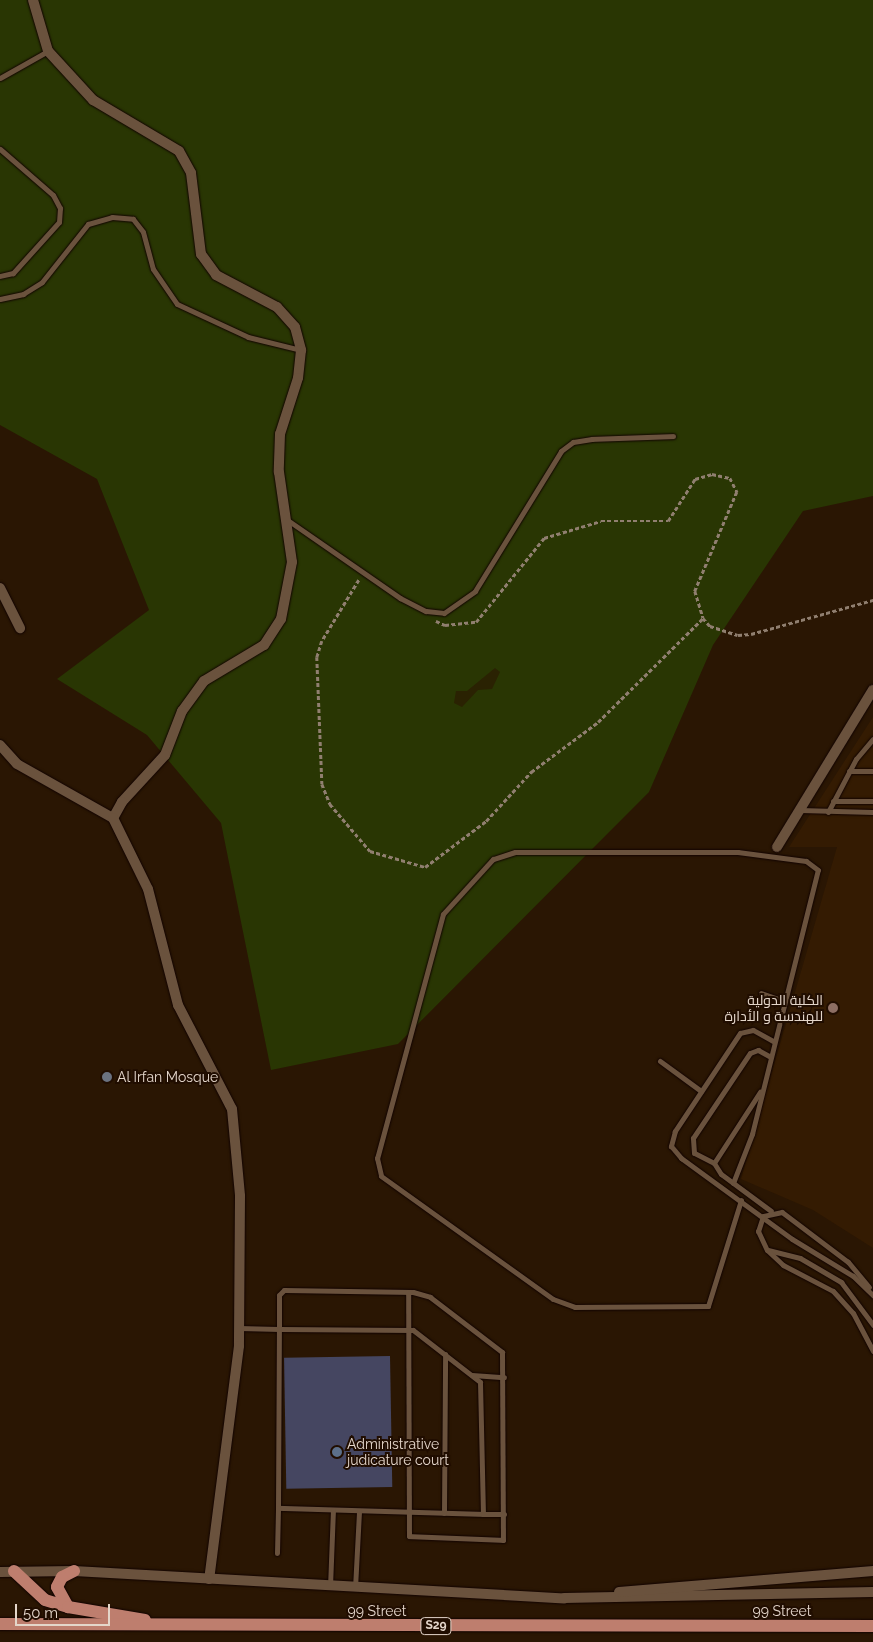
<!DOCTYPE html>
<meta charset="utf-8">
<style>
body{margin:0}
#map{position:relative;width:873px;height:1642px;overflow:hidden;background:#2a1603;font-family:Raleway,Cairo,sans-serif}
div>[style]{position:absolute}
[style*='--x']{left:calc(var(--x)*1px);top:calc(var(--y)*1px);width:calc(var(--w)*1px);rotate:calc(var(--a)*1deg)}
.built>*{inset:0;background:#341b02}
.green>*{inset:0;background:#293603}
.sand>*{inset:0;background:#2a2202}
.building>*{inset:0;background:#454661;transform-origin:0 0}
.path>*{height:2.5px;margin-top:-1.25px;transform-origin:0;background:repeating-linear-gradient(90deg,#907f70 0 4px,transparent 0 6.5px)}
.roads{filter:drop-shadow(0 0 1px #110300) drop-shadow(0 0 1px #110300)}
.service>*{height:5px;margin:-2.5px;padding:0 2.5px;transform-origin:2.5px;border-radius:2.5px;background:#6a523d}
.minor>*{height:10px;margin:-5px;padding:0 5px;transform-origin:5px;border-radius:5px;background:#6a523d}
.primary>*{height:12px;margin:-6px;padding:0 6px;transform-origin:6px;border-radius:6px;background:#be7e6e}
.dots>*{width:14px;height:14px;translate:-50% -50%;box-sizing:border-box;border:2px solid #200d00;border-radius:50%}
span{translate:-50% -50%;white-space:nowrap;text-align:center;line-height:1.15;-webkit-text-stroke:4px #200d00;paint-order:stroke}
.shield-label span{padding:1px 4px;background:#200d00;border:1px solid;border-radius:4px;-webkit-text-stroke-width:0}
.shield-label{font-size:12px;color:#e4d6ca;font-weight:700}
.poi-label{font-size:14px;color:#e4d6ca}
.right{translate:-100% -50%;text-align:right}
.left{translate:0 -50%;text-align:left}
.street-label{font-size:14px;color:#e4d6ca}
.scale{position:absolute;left:15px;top:1604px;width:95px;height:22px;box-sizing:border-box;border:2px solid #e4d6ca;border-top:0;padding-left:6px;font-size:15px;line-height:18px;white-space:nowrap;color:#e4d6ca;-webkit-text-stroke:4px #200d00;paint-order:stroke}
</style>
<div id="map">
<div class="built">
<div style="clip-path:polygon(873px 717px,873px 1248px,813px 1210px,741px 1179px,837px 847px,789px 847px)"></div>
</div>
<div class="green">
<div style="clip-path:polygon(0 0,873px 0,873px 496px,803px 511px,713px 645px,649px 792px,398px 1044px,271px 1070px,221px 823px,147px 735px,57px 679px,149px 610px,97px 479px,0 425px)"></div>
</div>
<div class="sand">
<div style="clip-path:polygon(495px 668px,500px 672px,492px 689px,478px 690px,462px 707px,454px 703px,456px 691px,467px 691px)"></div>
</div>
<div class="building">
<div style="left:390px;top:1356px;width:131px;height:106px;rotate:89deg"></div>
</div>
<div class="path">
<div style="--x:359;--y:580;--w:71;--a:121.2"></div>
<div style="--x:322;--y:641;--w:17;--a:107"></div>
<div style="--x:317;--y:657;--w:127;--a:87.7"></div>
<div style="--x:322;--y:784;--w:22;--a:68"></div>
<div style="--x:330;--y:804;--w:62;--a:49.6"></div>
<div style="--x:370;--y:851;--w:57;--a:16.2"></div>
<div style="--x:425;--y:867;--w:76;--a:-37"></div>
<div style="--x:486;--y:821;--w:67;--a:-47.4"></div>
<div style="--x:531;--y:772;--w:84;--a:-36.7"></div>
<div style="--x:598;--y:722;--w:148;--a:-44.7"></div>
<div style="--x:436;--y:621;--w:10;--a:24"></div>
<div style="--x:445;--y:625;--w:31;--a:-6"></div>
<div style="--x:476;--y:622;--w:108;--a:-51"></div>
<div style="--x:544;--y:538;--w:59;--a:-16.6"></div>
<div style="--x:601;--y:521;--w:67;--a:0"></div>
<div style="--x:668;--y:521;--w:50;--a:-57.3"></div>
<div style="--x:695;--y:479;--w:18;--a:-16"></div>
<div style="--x:712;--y:474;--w:18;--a:13"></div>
<div style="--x:730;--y:478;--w:16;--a:63"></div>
<div style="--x:737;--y:492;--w:108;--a:113"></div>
<div style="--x:695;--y:591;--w:28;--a:73"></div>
<div style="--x:703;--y:618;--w:11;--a:49"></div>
<div style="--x:710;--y:626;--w:29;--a:18"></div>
<div style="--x:738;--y:635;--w:13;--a:-4"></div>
<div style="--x:751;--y:634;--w:127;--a:-15.6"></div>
</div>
<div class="roads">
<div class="service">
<div style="--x:0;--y:78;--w:55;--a:-29.4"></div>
<div style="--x:0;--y:149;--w:70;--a:41"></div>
<div style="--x:53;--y:195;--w:15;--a:62"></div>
<div style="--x:60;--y:208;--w:14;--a:94"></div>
<div style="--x:59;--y:222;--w:69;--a:132"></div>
<div style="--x:13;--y:273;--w:13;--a:167"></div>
<div style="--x:0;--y:299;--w:24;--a:-12"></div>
<div style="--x:23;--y:294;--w:22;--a:-32"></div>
<div style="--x:42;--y:282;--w:74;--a:-51.6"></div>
<div style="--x:88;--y:224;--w:25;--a:-16"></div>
<div style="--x:112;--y:217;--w:21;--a:5"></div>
<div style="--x:133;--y:219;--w:16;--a:52"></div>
<div style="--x:143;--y:232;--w:38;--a:75"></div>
<div style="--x:153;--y:269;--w:42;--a:55.6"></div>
<div style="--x:177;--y:304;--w:78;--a:24.9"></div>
<div style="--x:248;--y:337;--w:55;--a:13.8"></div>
<div style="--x:286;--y:519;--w:139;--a:34.7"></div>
<div style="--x:400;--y:598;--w:29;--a:27"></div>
<div style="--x:426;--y:611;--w:18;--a:6"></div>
<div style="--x:444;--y:613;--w:38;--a:-35"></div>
<div style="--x:475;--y:591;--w:164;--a:-58.4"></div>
<div style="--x:561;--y:451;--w:15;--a:-37"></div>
<div style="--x:573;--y:442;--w:19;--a:-9"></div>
<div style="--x:592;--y:439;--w:81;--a:-2.1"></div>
<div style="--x:849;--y:771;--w:24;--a:0"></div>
<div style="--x:833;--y:801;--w:40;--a:0"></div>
<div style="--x:800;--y:810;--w:73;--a:1.6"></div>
<div style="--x:828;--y:812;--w:60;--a:-62.2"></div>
<div style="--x:856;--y:759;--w:26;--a:-50"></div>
<div style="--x:761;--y:993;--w:24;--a:19"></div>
<div style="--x:773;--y:1041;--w:23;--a:-151"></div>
<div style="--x:753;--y:1030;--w:13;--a:167"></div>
<div style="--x:740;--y:1033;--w:118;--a:123.6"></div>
<div style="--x:675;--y:1131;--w:16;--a:105"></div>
<div style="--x:671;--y:1146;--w:16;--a:50"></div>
<div style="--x:681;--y:1158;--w:137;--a:36.1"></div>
<div style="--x:792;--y:1239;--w:71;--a:31.2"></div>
<div style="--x:853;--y:1276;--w:28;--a:44"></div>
<div style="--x:660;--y:1061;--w:51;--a:36.2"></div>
<div style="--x:714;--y:1163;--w:22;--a:-153"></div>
<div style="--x:694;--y:1153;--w:15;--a:-94"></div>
<div style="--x:693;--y:1138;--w:102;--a:-56.2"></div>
<div style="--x:750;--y:1053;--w:9;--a:-21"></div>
<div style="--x:758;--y:1050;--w:13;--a:29"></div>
<div style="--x:714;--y:1163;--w:85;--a:-57.1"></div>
<div style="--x:714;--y:1163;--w:13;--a:58"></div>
<div style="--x:721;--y:1174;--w:62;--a:36.5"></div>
<div style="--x:733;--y:1183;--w:53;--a:-68.8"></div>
<div style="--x:752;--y:1134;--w:272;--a:-76"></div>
<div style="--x:818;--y:870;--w:15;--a:-143"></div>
<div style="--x:806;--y:861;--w:69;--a:-172.5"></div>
<div style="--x:738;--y:852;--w:223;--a:180"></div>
<div style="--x:515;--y:852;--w:23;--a:162"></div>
<div style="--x:493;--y:859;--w:74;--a:132.3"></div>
<div style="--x:443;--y:914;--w:253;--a:105.1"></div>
<div style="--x:377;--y:1158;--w:18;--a:77"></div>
<div style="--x:381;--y:1176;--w:211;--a:35.6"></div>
<div style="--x:553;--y:1299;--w:23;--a:20"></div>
<div style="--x:575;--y:1307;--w:133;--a:-0.4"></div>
<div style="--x:708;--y:1306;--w:111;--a:-72.7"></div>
<div style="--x:768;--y:1250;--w:33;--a:14"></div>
<div style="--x:800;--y:1258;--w:48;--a:30.3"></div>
<div style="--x:841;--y:1282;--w:54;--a:53.3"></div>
<div style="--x:869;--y:1287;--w:33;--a:-130"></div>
<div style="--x:848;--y:1262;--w:83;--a:-142.9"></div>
<div style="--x:782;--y:1212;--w:19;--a:168"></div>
<div style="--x:763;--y:1216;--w:16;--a:108"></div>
<div style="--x:758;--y:1231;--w:21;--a:65"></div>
<div style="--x:767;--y:1250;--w:22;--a:43"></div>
<div style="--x:783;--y:1265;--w:56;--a:27.5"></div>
<div style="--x:833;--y:1291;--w:30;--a:48"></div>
<div style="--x:853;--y:1313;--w:43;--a:62.2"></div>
<div style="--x:239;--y:1328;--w:40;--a:1.4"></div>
<div style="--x:279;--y:1329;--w:34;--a:-90"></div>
<div style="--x:279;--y:1295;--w:7;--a:-45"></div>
<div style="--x:284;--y:1290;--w:129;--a:0.9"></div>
<div style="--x:413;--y:1292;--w:18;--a:16"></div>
<div style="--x:430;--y:1297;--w:91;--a:37.4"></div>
<div style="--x:502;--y:1352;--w:188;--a:89.7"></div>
<div style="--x:503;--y:1540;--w:94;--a:-177.6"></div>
<div style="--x:409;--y:1536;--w:244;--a:-90.2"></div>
<div style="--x:279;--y:1329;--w:134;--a:0.4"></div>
<div style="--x:413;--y:1330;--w:85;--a:37.8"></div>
<div style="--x:480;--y:1382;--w:132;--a:88.7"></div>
<div style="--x:483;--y:1514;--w:205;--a:-178.3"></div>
<div style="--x:278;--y:1508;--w:179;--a:-89.7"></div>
<div style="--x:472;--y:1375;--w:32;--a:4"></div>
<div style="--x:444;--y:1513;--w:159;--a:-89.6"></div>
<div style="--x:483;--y:1514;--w:21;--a:0"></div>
<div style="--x:277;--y:1553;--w:45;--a:-88.7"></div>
<div style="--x:330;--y:1587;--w:77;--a:-87.8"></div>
<div style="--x:355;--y:1588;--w:77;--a:-87"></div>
</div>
<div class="minor">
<div style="--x:33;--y:0;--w:53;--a:73.6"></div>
<div style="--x:48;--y:51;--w:67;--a:47.4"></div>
<div style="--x:93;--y:100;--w:100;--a:30.7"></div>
<div style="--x:179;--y:151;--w:25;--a:61"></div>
<div style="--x:191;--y:173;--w:82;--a:83"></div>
<div style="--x:201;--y:254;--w:26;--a:54"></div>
<div style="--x:216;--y:275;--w:69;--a:27.7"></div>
<div style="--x:277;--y:307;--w:27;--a:48"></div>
<div style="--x:295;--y:327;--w:24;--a:75"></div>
<div style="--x:301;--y:350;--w:28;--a:96"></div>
<div style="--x:298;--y:378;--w:59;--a:107.8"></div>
<div style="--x:280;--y:434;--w:38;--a:92"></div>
<div style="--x:279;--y:472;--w:91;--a:81.8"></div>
<div style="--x:292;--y:562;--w:58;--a:100.9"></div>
<div style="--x:281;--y:619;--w:31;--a:123"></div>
<div style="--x:264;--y:645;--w:70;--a:149"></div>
<div style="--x:204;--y:681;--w:37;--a:126"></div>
<div style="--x:182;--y:711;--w:47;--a:111.1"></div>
<div style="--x:165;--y:755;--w:64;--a:132.5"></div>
<div style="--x:122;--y:802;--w:18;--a:119"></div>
<div style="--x:0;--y:588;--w:45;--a:63.4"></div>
<div style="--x:0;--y:745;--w:25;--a:48"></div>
<div style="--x:17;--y:764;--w:110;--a:29.4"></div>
<div style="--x:113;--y:818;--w:79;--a:63.8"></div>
<div style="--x:148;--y:889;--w:120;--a:75.5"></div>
<div style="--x:178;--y:1005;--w:117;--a:62.6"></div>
<div style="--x:232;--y:1109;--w:87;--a:84.7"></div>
<div style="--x:240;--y:1196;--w:150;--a:90.4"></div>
<div style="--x:239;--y:1346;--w:235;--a:97.3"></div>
<div style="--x:777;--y:847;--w:184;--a:-58.6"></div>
<div style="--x:0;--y:1572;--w:74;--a:-0.8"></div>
<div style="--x:74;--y:1571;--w:491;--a:3.2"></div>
<div style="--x:564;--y:1598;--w:309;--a:-1.1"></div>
<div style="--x:619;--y:1592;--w:255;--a:-4.7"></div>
</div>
<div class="primary">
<div style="--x:14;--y:1571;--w:42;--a:43.1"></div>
<div style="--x:45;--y:1600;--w:24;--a:17"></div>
<div style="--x:74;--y:1571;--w:13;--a:153"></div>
<div style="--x:62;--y:1577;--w:11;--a:117"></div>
<div style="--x:57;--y:1587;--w:23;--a:61"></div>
<div style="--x:68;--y:1607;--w:78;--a:9.6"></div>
<div style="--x:0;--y:1624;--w:873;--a:0.13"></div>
</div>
</div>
<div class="dots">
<div style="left:833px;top:1008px;background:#8d6e63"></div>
<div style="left:107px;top:1077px;background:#6b7280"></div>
<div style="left:337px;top:1452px;background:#5c6f8a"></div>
</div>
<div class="shield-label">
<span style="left:436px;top:1626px">S29</span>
</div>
<div class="poi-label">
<span class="right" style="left:823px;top:1008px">الكلية الدولية<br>للهندسة و الأدارة</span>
<span class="left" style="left:117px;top:1077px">Al Irfan Mosque</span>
<span class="left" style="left:347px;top:1452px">Administrative<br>judicature court</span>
</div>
<div class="street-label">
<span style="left:377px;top:1611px">99 Street</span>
<span style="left:782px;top:1611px">99 Street</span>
</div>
<div class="scale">50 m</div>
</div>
